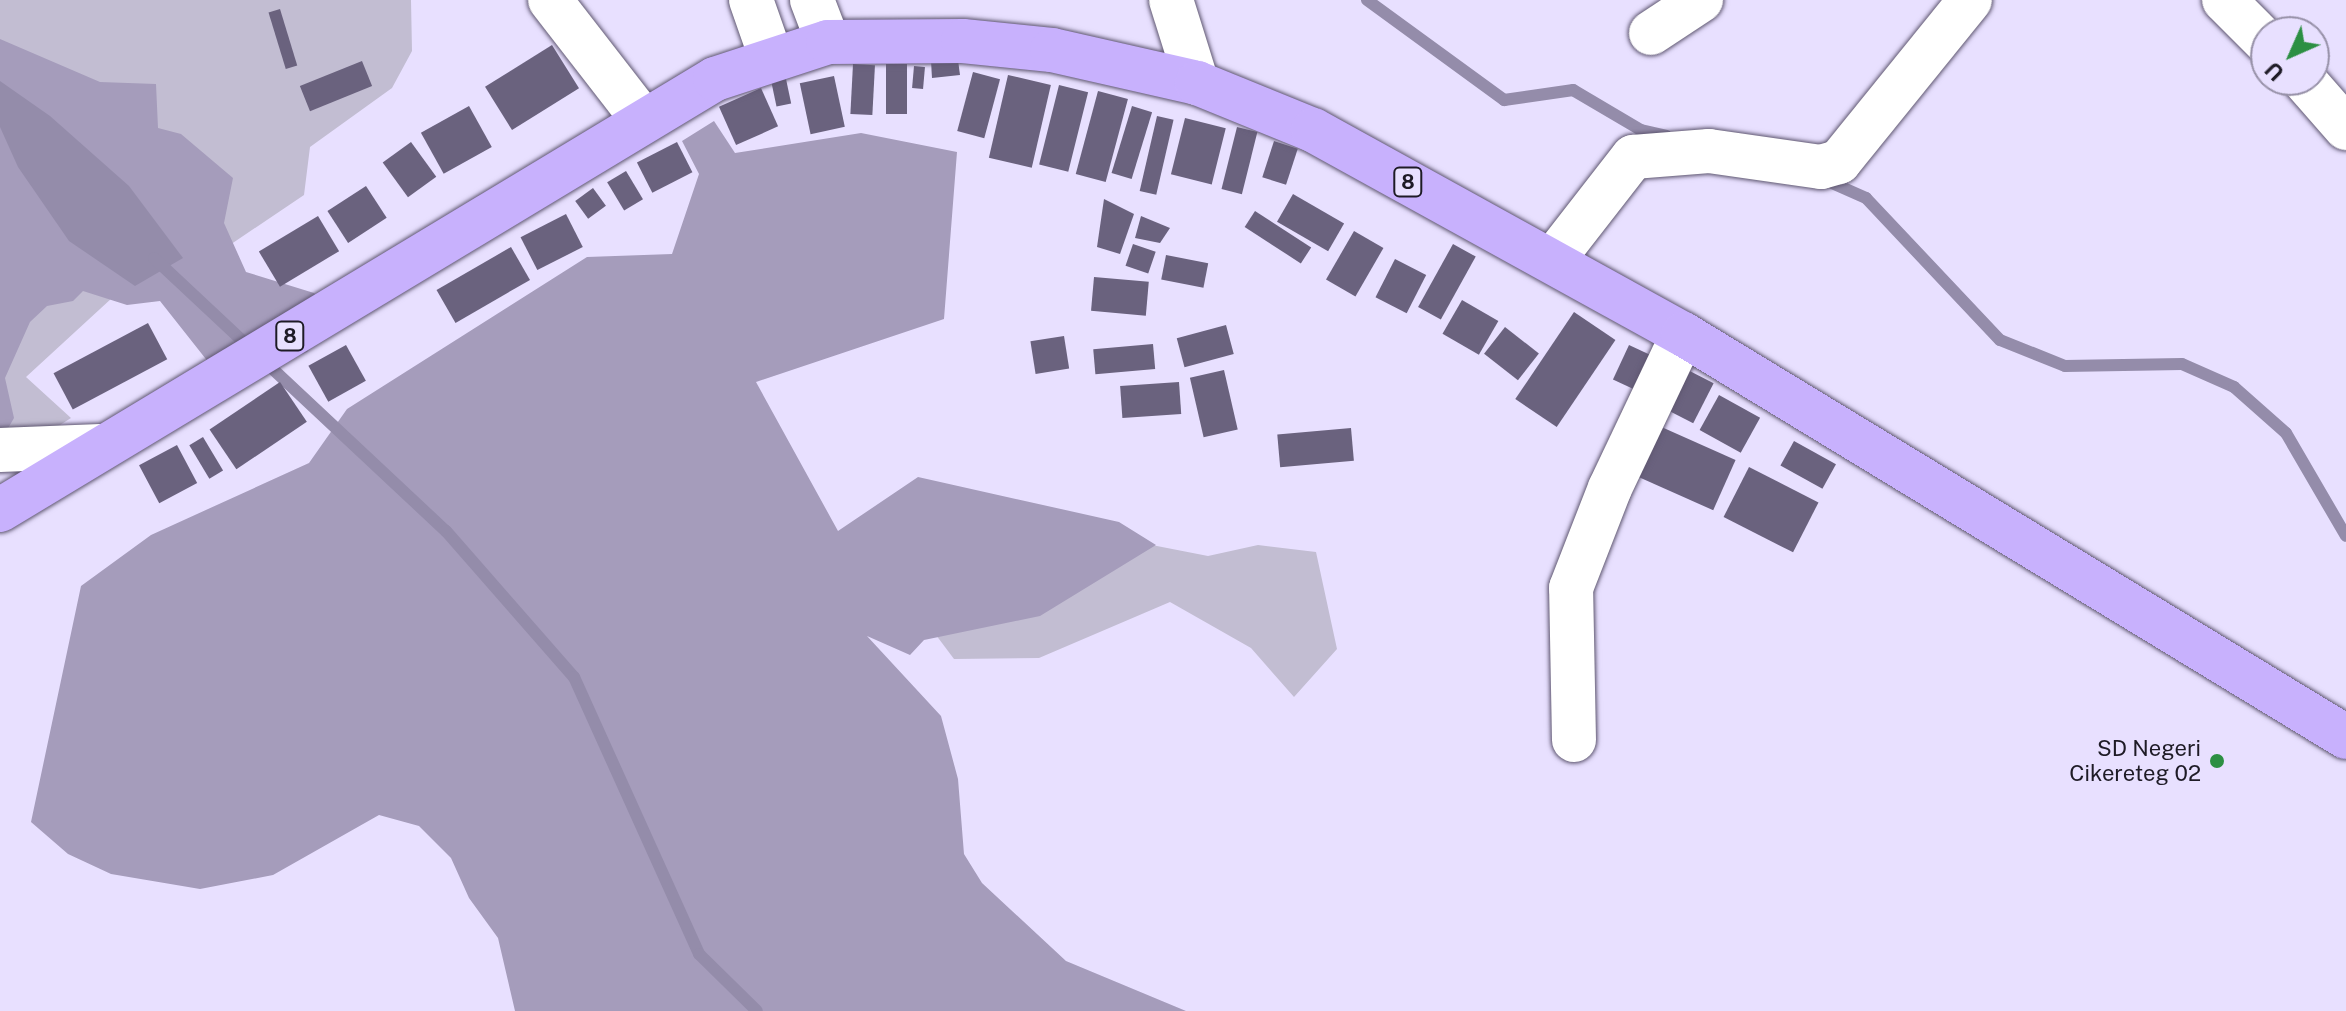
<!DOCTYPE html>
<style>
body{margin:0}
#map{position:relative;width:2346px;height:1011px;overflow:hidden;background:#e8e0ff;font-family:"Public Sans",sans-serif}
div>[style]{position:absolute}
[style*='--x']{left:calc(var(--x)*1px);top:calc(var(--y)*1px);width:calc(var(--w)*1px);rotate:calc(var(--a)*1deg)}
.green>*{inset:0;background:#c2bdd2}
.forest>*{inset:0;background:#a59cbb}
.water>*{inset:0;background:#948caa}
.stream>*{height:12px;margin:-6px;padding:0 6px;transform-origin:6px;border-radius:6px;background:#948caa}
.building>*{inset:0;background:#6a627e;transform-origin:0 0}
.roads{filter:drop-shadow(0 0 2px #5f5771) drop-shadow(0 0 2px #5f5771)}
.minor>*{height:44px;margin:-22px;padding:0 22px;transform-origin:22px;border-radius:22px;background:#fff}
.highway>*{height:44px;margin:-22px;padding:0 22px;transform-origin:22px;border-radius:22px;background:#c8b1fd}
.dots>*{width:22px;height:22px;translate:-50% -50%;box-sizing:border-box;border:4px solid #e8e0ff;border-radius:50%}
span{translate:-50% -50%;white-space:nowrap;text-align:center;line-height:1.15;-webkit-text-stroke:8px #e8e0ff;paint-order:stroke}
.shield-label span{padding:2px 6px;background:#e8e0ff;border:2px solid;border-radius:6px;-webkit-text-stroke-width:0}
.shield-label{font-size:20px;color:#1e1b26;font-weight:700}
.poi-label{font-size:22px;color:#1e1b26}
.right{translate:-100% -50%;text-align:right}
.north{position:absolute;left:2250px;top:16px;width:80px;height:80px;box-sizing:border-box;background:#e8e0ff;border:2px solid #9791a8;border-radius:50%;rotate:225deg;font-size:22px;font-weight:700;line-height:32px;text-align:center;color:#1e1b26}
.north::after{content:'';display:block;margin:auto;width:28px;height:36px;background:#2c8f43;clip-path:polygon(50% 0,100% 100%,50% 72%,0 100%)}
</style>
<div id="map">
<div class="green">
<div style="clip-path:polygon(0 0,411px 0,412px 51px,392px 88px,310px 147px,304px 195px,218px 253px,0 83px)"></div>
<div style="clip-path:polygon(0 136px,137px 275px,26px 377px,71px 418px,0 463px)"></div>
<div style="clip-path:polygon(1065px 528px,1208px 556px,1258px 545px,1316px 552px,1337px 649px,1294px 697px,1251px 648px,1170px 602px,1039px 658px,954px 659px,882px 563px)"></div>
</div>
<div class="forest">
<div style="clip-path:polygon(0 39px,100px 82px,156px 84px,158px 128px,181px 134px,233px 178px,224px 223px,246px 272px,314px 293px,338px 317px,307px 352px,243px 377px,209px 363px,160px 301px,127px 305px,83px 291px,73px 301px,47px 306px,30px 322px,5px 378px,14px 418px,0 442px)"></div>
<div style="clip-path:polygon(714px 121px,735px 153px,861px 133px,957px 152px,944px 319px,756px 382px,838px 531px,918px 477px,1119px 522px,1156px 545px,1040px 616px,924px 640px,910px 655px,867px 636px,941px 716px,958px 779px,964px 854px,982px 883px,1066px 961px,1186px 1011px,515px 1011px,498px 938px,469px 898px,451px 858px,419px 826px,379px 815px,273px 875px,200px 889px,111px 874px,68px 854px,31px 822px,81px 586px,151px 535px,309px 463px,347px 409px,587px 257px,672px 254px,699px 174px,682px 141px)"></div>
</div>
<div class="water">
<div style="clip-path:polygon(0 81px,50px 116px,129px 186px,183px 258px,135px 286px,69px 241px,18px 167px,0 127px)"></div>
</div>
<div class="stream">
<div style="--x:1367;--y:0;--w:170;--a:36.1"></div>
<div style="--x:1504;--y:100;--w:70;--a:-8.2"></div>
<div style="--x:1573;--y:90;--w:79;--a:30.5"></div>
<div style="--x:1641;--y:130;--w:26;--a:13"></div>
<div style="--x:1823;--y:179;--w:47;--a:23.8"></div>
<div style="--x:1866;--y:198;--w:195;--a:46.7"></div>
<div style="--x:2000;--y:340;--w:70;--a:21.8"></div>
<div style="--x:2065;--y:366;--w:117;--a:-1"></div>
<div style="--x:2182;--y:364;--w:57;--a:23.9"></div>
<div style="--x:2234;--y:387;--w:69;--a:41.5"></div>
<div style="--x:2286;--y:433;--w:119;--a:59.8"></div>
<div style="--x:154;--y:258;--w:400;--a:43.1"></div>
<div style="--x:446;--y:531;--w:194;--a:48.8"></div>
<div style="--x:574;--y:677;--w:304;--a:65.7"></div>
<div style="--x:699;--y:954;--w:81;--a:44.5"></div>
</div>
<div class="building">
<div style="left:280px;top:9px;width:59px;height:12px;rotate:73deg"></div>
<div style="left:552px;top:45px;width:51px;height:79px;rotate:58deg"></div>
<div style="clip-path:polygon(958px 60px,960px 75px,932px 78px,931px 61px)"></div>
<div style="left:362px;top:61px;width:27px;height:67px;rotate:68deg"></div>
<div style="left:853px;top:64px;width:22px;height:50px;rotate:3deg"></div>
<div style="left:886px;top:64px;width:21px;height:50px"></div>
<div style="left:914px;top:66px;width:11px;height:22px;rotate:5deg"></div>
<div style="left:973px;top:72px;width:28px;height:61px;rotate:15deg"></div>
<div style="left:1008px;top:75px;width:44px;height:85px;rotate:13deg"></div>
<div style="left:834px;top:76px;width:52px;height:35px;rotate:78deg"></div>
<div style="left:786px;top:79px;width:25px;height:15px;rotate:78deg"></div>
<div style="left:1059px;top:85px;width:30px;height:82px;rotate:14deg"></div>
<div style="left:761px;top:88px;width:42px;height:46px;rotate:66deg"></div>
<div style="left:1098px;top:91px;width:31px;height:86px;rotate:15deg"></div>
<div style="left:469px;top:106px;width:47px;height:55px;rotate:61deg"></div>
<div style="left:1132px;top:106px;width:21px;height:70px;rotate:17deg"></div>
<div style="left:1157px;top:116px;width:17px;height:77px;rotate:13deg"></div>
<div style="left:1185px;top:118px;width:42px;height:58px;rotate:14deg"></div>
<div style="left:1237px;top:127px;width:21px;height:64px;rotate:14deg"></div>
<div style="left:1274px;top:141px;width:25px;height:38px;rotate:18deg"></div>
<div style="left:411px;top:142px;width:43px;height:35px;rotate:54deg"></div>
<div style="left:677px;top:142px;width:34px;height:45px;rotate:63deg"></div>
<div style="left:626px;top:171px;width:33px;height:22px;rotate:59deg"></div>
<div style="left:366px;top:186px;width:38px;height:46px;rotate:57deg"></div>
<div style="left:593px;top:188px;width:22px;height:22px;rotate:54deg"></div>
<div style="left:1293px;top:194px;width:59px;height:32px;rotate:30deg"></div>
<div style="clip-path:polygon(1104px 199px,1134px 214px,1120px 254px,1097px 247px)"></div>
<div style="left:1255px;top:211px;width:67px;height:19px;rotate:33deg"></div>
<div style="left:566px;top:214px;width:37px;height:51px;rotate:63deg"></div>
<div style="left:318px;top:216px;width:41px;height:69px;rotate:59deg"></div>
<div style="clip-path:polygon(1141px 216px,1170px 228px,1160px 243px,1135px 238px)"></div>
<div style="left:1354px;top:231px;width:34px;height:56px;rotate:30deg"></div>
<div style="left:1133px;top:244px;width:24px;height:23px;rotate:19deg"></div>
<div style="left:1453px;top:244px;width:26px;height:72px;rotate:29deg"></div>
<div style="left:511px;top:247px;width:38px;height:86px;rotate:60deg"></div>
<div style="left:1166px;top:255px;width:43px;height:25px;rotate:11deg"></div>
<div style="left:1395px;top:259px;width:35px;height:43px;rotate:27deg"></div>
<div style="left:1094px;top:277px;width:55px;height:34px;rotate:5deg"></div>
<div style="left:1462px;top:300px;width:42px;height:39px;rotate:30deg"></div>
<div style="left:1574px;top:312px;width:50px;height:105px;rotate:34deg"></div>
<div style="left:148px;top:323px;width:41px;height:107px;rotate:62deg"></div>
<div style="left:1226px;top:325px;width:30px;height:51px;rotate:75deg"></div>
<div style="left:1505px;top:327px;width:43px;height:34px;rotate:38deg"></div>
<div style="left:1064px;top:336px;width:33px;height:34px;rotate:81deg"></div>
<div style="left:1153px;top:344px;width:25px;height:60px;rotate:85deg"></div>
<div style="left:346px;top:345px;width:41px;height:43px;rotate:61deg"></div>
<div style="left:1629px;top:345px;width:35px;height:38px;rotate:25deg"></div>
<div style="left:1678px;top:365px;width:40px;height:45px;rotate:27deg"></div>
<div style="left:1224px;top:370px;width:61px;height:35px;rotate:77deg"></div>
<div style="left:280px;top:382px;width:48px;height:85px;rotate:56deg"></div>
<div style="left:1179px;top:382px;width:32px;height:59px;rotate:86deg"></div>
<div style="left:1719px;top:395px;width:47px;height:40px;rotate:29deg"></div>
<div style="left:1657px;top:425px;width:86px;height:55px;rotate:24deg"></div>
<div style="left:1351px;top:428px;width:33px;height:74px;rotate:85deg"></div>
<div style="left:203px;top:437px;width:39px;height:16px;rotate:59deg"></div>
<div style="left:1794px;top:441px;width:48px;height:28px;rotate:29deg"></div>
<div style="left:177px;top:445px;width:43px;height:43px;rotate:62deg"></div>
<div style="left:1749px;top:467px;width:78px;height:56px;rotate:27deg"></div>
</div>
<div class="roads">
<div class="minor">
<div style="--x:550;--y:0;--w:152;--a:52.2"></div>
<div style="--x:751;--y:0;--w:60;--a:70.7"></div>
<div style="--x:812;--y:0;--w:45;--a:69.1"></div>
<div style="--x:1171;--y:0;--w:87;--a:72.6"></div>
<div style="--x:2224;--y:0;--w:59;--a:45"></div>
<div style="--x:1651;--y:33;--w:60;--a:-33.4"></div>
<div style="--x:2304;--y:80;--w:64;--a:48.8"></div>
<div style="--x:1552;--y:261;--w:132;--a:-52.1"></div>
<div style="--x:1633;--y:157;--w:76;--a:-4.5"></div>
<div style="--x:1709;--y:151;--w:113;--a:8.1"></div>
<div style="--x:1821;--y:167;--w:19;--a:-16"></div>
<div style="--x:1839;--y:162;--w:208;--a:-51"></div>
<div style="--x:0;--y:450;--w:101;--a:-2.3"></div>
<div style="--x:1574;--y:740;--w:152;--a:-91.1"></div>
<div style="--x:1571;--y:588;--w:107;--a:-68.7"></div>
<div style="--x:1610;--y:488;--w:170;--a:-64.6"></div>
</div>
<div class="highway">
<div style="--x:0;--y:510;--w:835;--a:-31.08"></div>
<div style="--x:715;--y:79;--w:119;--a:-18.1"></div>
<div style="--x:828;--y:42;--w:135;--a:-0.4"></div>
<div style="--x:963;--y:41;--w:89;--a:5.8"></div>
<div style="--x:1052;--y:50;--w:149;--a:12.8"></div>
<div style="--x:1197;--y:83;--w:125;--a:22.1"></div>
<div style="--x:1313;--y:130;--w:423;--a:28.9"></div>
<div style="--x:1683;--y:334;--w:776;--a:31.29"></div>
</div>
</div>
<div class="dots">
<div style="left:2217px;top:761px;background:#2c8f43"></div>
</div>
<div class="shield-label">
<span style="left:1408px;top:182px">8</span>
<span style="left:290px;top:336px">8</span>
</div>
<div class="poi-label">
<span class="right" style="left:2201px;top:761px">SD Negeri<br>Cikereteg 02</span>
</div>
<div class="north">U</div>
</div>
